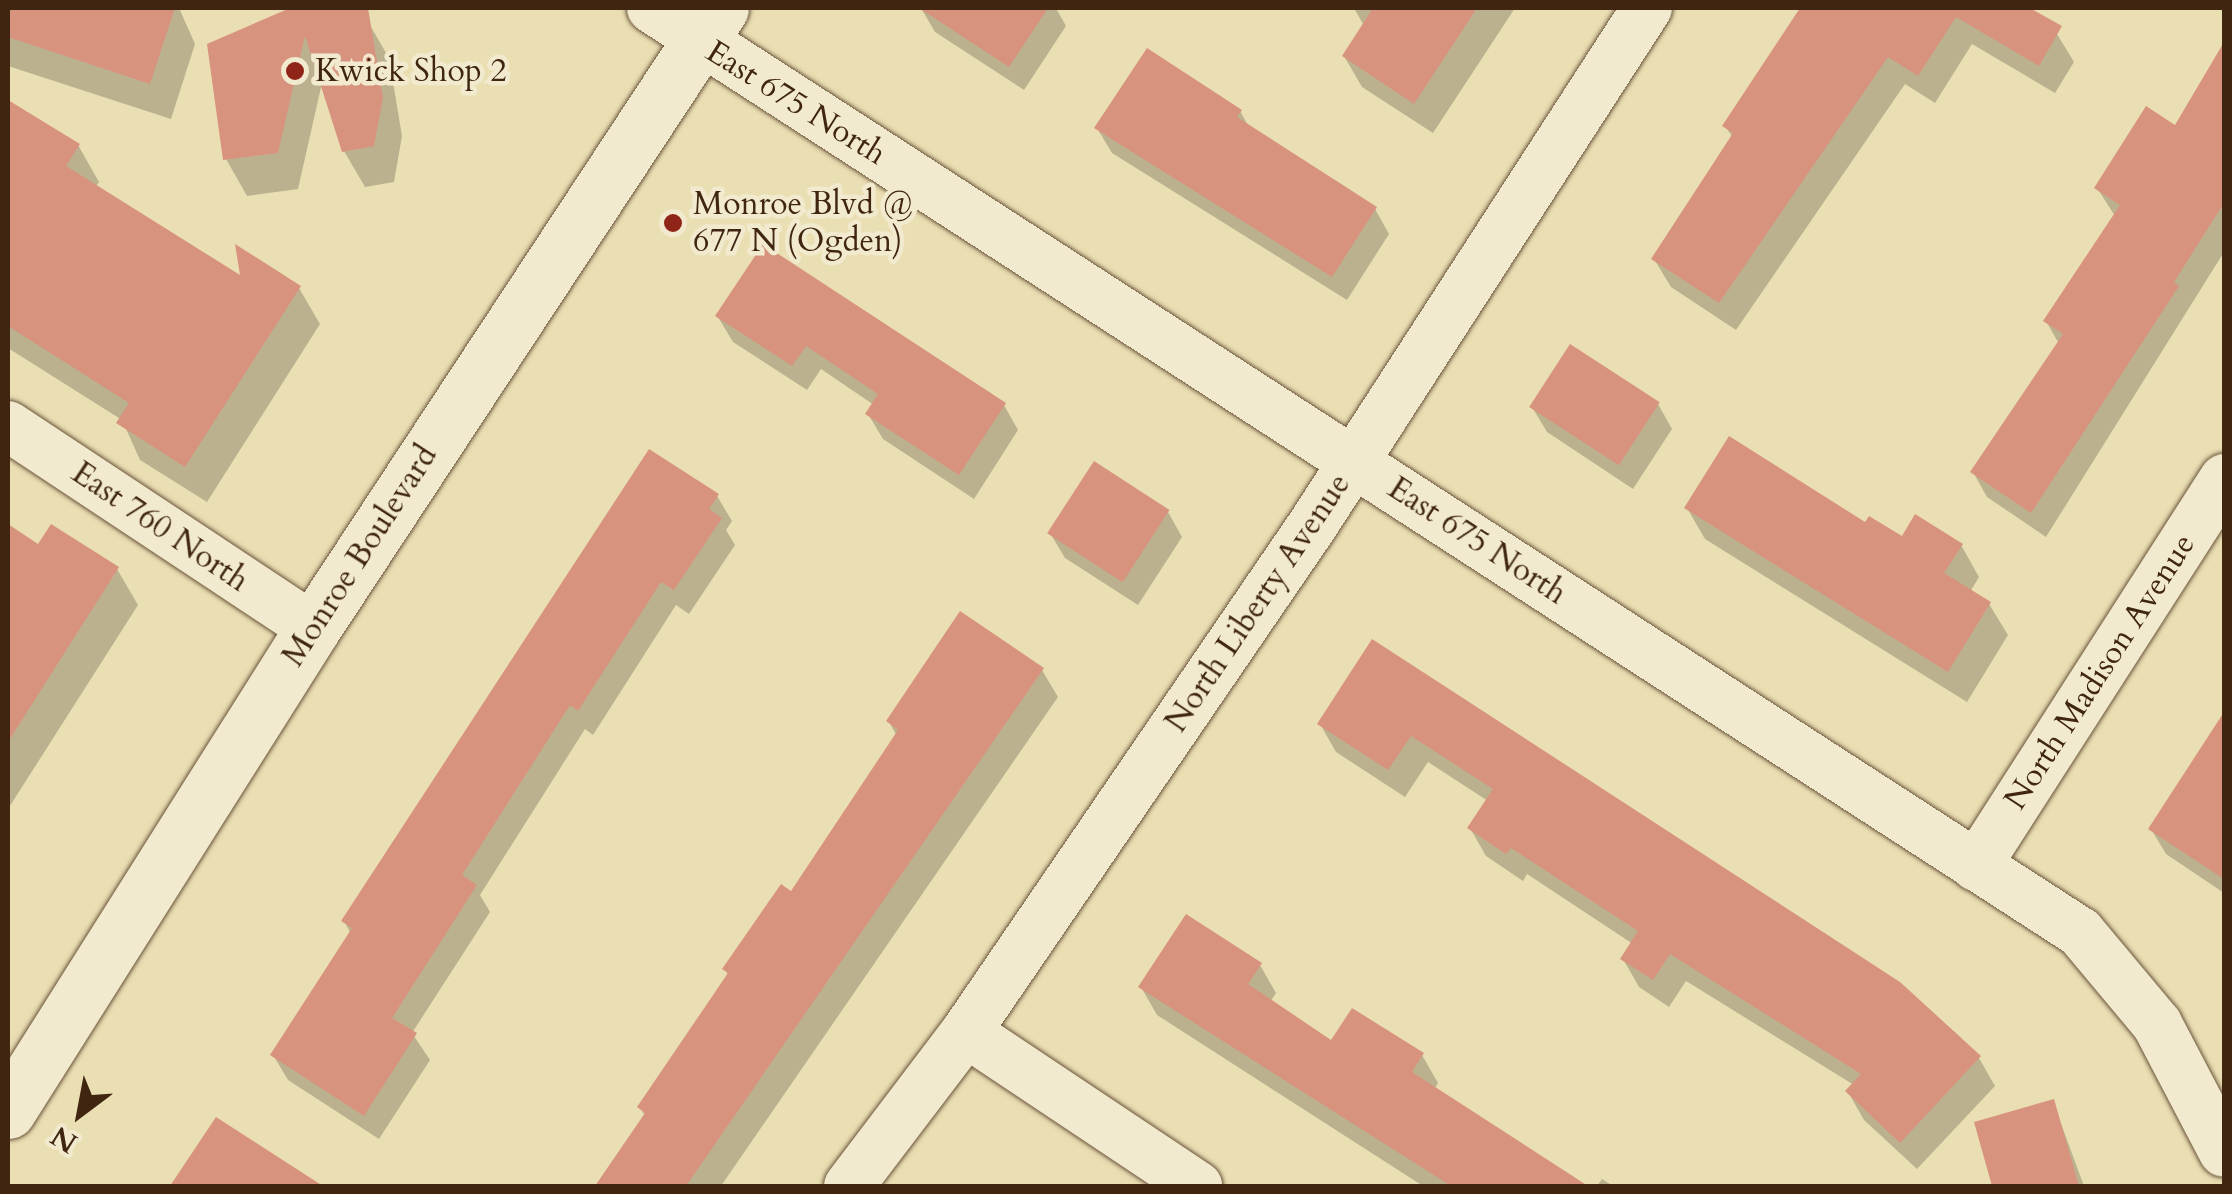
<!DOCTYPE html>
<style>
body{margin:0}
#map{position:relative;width:2232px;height:1194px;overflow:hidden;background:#eadeb3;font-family:Cardo,serif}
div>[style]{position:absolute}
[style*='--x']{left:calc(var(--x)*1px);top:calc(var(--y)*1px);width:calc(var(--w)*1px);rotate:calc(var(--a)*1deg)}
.shadow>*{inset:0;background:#0003}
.building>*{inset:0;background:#d8937e;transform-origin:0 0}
.roads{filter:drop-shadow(0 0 2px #6a543a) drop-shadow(0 0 2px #6a543a)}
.street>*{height:50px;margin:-25px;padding:0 25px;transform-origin:25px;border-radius:25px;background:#f1eace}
.secondary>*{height:55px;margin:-27.5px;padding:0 27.5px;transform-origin:27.5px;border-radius:27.5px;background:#f1eace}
.dots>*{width:28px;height:28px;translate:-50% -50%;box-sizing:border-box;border:5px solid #f1eace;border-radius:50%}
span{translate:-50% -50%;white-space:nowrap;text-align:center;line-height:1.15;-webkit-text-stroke:9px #f1eace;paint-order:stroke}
.poi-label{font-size:32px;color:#402611}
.left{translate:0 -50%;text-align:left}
.street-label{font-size:32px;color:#402611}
.frame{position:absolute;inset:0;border:10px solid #402611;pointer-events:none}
.north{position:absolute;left:30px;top:1064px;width:100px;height:100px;-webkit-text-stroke:8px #f1eace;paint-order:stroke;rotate:212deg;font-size:28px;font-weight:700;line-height:40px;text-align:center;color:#402611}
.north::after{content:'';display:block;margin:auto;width:35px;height:45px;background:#402611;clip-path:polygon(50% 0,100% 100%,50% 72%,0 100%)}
</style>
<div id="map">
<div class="shadow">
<div style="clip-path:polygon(8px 8px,179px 8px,195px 44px,171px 119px,8px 66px)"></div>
<div style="clip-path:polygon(296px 8px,360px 8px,389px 58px,402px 136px,394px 182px,365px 187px,344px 151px,322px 83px,298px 189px,247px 196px,226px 159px,210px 46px)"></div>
<div style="clip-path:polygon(921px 8px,1056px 8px,1066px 26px,1024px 90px,935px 32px)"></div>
<div style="clip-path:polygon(1354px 8px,1515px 8px,1433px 133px,1362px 87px,1344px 56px,1364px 26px)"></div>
<div style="clip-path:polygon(1805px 8px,2015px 8px,2057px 34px,2074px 62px,2055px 93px,1972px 44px,1935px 103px,1905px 84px,1736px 330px,1671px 287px,1654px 259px,1733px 138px,1725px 126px)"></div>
<div style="clip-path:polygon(2224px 47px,2224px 252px,2046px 537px,1987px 497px,1973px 472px,2059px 344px,2046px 321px,2115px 216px,2097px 188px,2176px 128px)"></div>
<div style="clip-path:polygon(14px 107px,78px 145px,99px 182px,95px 188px,243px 280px,299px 288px,320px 324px,207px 502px,140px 460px,122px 420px,8px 348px,8px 118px)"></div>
<div style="clip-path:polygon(1240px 111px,1250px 129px,1375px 209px,1389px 234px,1347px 300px,1112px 153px,1097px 128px)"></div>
<div style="clip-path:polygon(718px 317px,1004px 405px,1018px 430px,974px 499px,883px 439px,868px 414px,874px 405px,821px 369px,807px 390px,733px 342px)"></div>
<div style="clip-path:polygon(1658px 404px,1672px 429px,1633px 489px,1547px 432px,1532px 407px)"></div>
<div style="clip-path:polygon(717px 496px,732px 521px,726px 530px,735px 545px,689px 614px,676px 605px,593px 735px,585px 729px,480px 895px,490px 912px,412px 1033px,430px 1060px,379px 1139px,288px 1080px,273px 1055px,351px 934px,344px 921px)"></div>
<div style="clip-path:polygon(1687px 508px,1961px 545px,1979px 577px,1970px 592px,1989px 604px,2008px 635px,1967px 702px,1705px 539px)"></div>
<div style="clip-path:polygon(1168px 512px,1182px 537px,1138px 605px,1065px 558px,1050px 533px)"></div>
<div style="clip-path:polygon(8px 527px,39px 547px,117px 569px,138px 605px,8px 809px)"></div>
<div style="clip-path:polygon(1373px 643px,1979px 1058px,1995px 1086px,1917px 1169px,1864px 1120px,1848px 1092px,1854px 1085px,1686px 981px,1669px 1007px,1639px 987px,1623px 959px,1633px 944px,1527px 874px,1523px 881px,1486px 856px,1470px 828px,1488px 801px,1428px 762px,1405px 797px,1336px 752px,1320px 724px)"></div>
<div style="clip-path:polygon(1042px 670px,1058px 697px,721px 1186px,598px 1186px,645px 1116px,640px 1107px,729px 976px,725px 970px,792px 894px,897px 736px,889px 722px)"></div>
<div style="clip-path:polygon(2224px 715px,2224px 893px,2166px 854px,2151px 829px)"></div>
<div style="clip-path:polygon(1260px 965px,1276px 993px,1270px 1002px,1332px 1043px,1422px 1055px,1438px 1083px,1434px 1090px,1583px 1186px,1423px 1186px,1157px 1015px,1141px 987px)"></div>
<div style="clip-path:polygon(2053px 1102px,2084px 1186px,1995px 1186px,1977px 1124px)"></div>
<div style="clip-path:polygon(216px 1120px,285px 1165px,298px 1186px,173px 1186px)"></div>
<div style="clip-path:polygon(1602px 1179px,1613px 1186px,1597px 1186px)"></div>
</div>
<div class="building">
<div style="clip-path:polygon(8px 8px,175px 8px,150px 84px,8px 37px)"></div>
<div style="clip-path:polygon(290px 8px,368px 8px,383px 98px,374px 146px,342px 152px,305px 36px,278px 153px,223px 160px,207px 44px)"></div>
<div style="clip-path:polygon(919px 8px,1048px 8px,1009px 67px)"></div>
<div style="clip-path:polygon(1373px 8px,1477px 8px,1414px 104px,1342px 56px)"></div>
<div style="clip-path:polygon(1800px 8px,2030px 8px,2062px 26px,2039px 66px,1956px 17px,1918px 76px,1888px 57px,1719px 303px,1651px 259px,1733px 133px,1722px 126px)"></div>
<div style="clip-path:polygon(2224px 42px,2224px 203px,2174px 282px,2179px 286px,2031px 513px,1970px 472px,2063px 334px,2043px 321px,2120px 205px,2094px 188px,2146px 106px,2175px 125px)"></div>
<div style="clip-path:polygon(1147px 48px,1242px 110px,1237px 117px,1377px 207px,1332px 277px,1094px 128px)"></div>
<div style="clip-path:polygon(8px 100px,80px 144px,66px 166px,240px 275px,235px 244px,301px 286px,185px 467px,116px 423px,129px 403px,8px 326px)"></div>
<div style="clip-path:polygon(763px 244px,1006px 403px,959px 475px,865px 414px,878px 394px,806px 346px,792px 366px,715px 316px)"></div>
<div style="left:1570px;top:344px;width:107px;height:75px;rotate:33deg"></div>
<div style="clip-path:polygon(1729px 436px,1865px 522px,1869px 516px,1902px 536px,1915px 514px,1963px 544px,1944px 573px,1991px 602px,1948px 672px,1684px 508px)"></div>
<div style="clip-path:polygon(649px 449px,719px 494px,709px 509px,722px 518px,674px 590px,661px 582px,578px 711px,570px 705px,462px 875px,477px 885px,392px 1018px,417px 1033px,364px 1116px,270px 1055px,352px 928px,341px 921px)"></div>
<div style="left:1094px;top:461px;width:90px;height:86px;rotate:33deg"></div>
<div style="clip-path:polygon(8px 524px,38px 544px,51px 524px,119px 567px,8px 742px)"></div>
<div style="clip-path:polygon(960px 611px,1044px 668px,686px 1186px,595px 1186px,645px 1113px,637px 1107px,728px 973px,722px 969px,781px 884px,791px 891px,898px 730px,886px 721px)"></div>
<div style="clip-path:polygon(1372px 639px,1900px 982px,1981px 1056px,1900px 1143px,1845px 1091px,1861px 1074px,1670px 954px,1653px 980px,1620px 959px,1638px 931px,1511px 848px,1506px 854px,1467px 828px,1493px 789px,1411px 736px,1388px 770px,1317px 724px)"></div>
<div style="clip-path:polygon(2224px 712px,2224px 879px,2148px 829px)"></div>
<div style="clip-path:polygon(1186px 914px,1262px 963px,1248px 984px,1331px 1040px,1352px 1008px,1424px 1053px,1412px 1072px,1588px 1186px,1451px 1186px,1138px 987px)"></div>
<div style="clip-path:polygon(2054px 1099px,2079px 1186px,1992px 1186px,1974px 1122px)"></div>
<div style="clip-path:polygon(216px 1117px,323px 1186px,170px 1186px)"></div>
</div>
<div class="roads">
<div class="street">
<div style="--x:652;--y:8;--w:1701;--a:32.91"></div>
<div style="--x:2080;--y:932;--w:120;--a:50.1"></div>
<div style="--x:2157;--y:1024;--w:144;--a:62.4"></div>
<div style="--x:8;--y:426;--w:366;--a:33.5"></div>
<div style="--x:1976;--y:866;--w:460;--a:-57.3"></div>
<div style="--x:966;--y:1032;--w:278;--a:33.7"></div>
<div style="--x:849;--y:1186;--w:193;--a:-52.8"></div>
<div style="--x:966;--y:1032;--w:613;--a:-55.64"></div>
<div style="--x:1312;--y:526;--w:617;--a:-57.11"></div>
</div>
<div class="secondary">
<div style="--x:8;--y:1111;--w:571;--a:-57.73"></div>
<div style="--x:313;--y:628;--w:742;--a:-56.65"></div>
</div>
</div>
<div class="dots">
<div style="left:295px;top:71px;background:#8f2418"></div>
<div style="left:673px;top:223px;background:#8f2418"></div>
</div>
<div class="poi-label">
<span class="left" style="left:315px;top:71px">Kwick Shop 2</span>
<span class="left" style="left:693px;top:223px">Monroe Blvd @<br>677 N (Ogden)</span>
</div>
<div class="street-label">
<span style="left:796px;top:103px;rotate:32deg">East 675 North</span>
<span style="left:160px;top:527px;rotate:34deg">East 760 North</span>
<span style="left:1477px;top:541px;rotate:33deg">East 675 North</span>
<span style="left:360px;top:556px;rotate:-57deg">Monroe Boulevard</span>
<span style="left:1258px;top:603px;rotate:-56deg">North Liberty Avenue</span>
<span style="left:2100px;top:672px;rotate:-57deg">North Madison Avenue</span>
</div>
<div class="frame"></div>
<div class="north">N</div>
</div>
